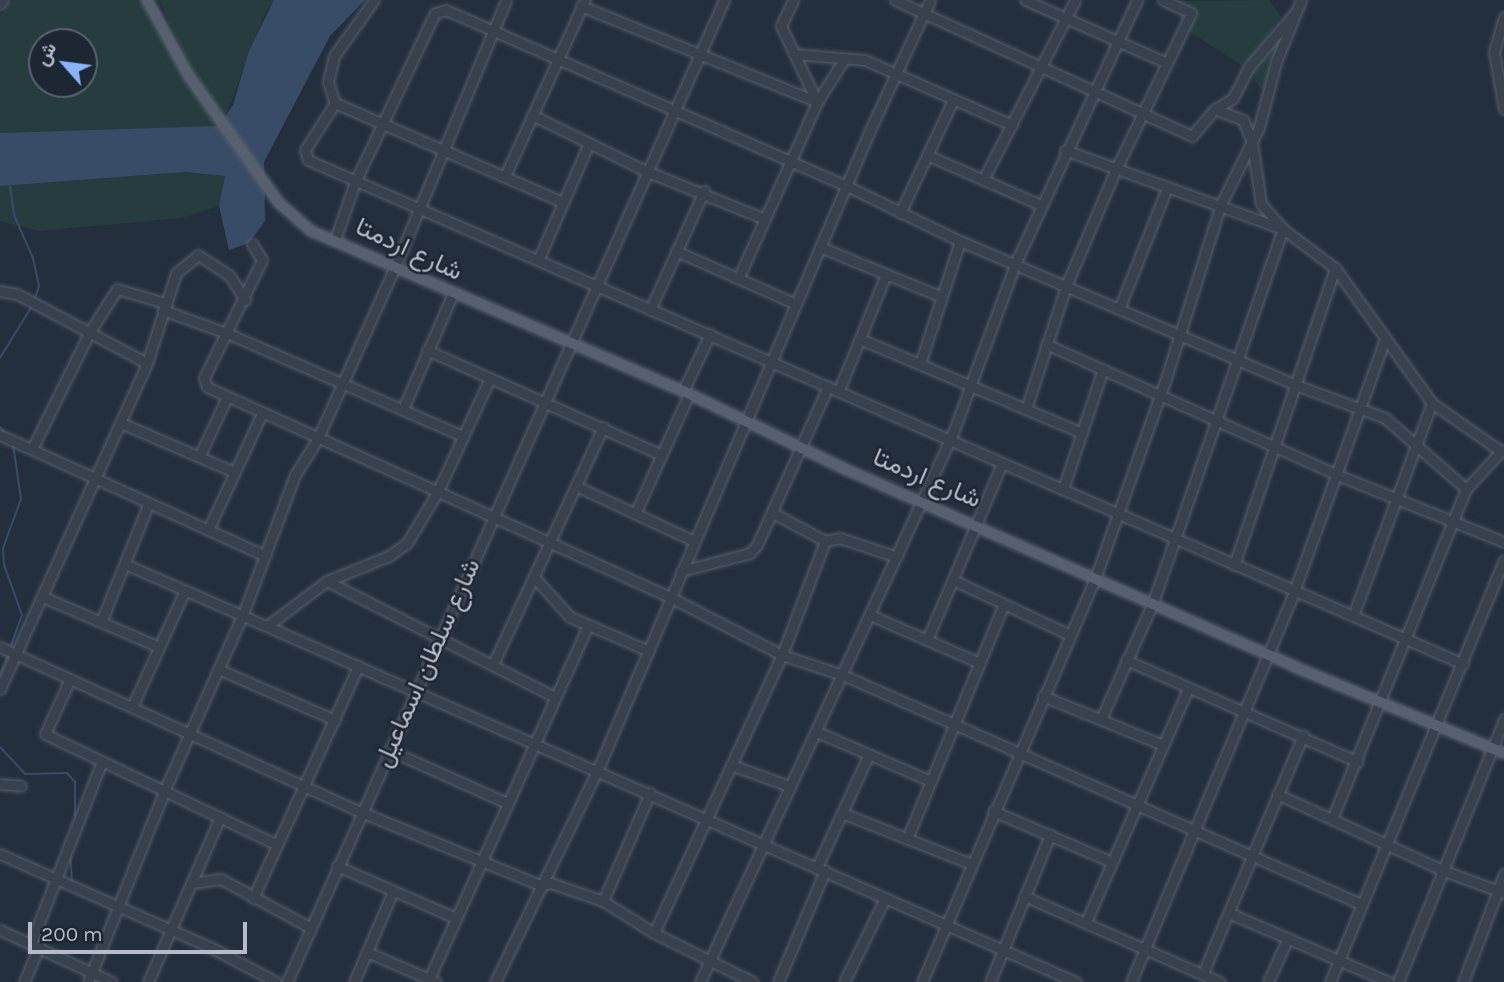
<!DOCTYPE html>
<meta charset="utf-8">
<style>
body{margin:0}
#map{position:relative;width:1504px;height:982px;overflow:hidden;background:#242f3e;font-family:Karla,Vazirmatn,sans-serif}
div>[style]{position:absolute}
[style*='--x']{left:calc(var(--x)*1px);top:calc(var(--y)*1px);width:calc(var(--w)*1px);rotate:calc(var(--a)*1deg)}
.green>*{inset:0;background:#263c3f}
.water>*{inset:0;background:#394c67}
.stream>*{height:2px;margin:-1px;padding:0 1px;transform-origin:1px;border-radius:1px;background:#394c67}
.roads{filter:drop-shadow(0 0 2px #565f6c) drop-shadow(0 0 2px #565f6c)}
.minor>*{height:9px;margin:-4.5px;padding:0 4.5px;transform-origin:4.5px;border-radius:4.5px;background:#38414e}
.major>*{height:10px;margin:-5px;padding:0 5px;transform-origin:5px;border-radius:5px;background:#56606e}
span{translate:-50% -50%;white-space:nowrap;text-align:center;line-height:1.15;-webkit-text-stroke:5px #1d2633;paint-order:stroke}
.street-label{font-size:26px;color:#b4bcc9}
.north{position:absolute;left:28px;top:28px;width:70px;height:70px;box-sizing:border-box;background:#1d2633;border:2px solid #59626f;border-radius:50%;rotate:298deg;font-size:19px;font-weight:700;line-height:28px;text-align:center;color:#b4bcc9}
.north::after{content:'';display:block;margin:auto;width:24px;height:32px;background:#8ab4f8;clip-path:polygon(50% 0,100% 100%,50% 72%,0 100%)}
.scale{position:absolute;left:28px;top:922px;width:219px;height:32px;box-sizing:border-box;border:4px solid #b4bcc9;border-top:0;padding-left:9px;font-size:21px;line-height:24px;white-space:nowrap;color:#b4bcc9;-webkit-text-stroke:5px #1d2633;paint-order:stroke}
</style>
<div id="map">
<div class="green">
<div style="clip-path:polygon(evenodd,13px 0,142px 0,218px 127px,0 133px,0 16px,13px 0,42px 42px,84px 42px,84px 84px,42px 84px,42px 42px)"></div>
<div style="clip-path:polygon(159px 0,274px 0,264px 16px,225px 118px,195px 77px)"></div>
<div style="clip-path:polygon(1269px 0,1281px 17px,1246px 68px,1190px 32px,1190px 9px,1178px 1px)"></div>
<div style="clip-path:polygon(1287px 24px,1263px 91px,1248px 71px)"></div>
<div style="clip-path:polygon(182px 172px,225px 176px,219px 206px,182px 218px,39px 231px,0 221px,0 186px)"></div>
</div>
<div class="water">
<div style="clip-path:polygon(274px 0,365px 0,330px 36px,264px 162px,265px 221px,249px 243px,229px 250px,219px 206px,225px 176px,185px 172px,0 186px,0 133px,219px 126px,233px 105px,249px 51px)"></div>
</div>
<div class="stream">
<div style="--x:10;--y:186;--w:29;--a:82"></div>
<div style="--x:14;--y:215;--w:47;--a:66.2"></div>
<div style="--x:33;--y:258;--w:29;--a:78"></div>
<div style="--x:39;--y:286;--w:16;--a:108"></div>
<div style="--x:0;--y:358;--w:61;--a:-58.4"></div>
<div style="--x:0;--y:427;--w:9;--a:49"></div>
<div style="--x:10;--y:648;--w:35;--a:-70"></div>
<div style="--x:22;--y:615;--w:53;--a:-109.8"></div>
<div style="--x:4;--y:565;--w:17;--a:-93"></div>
<div style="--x:3;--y:548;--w:52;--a:-69.8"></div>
<div style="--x:21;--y:499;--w:56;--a:-98.3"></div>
<div style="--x:0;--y:675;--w:22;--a:-69"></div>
<div style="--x:0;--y:747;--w:37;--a:47"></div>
<div style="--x:25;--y:774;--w:42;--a:-1.4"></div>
<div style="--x:67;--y:773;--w:12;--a:48"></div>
<div style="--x:75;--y:782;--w:35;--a:90"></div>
<div style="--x:70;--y:854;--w:28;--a:86"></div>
</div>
<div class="roads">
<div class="minor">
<div style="--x:374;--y:0;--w:69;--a:125.5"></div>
<div style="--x:334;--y:56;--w:27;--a:103"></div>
<div style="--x:328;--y:82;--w:22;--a:72"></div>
<div style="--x:335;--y:103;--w:56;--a:122.6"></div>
<div style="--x:305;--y:150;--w:10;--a:73"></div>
<div style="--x:308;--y:160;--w:1260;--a:23.57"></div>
<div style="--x:895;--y:0;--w:327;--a:24.6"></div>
<div style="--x:1192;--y:136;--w:35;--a:-50"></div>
<div style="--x:1215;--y:109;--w:21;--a:-31"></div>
<div style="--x:1233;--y:98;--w:35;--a:-63"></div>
<div style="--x:1249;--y:67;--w:70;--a:-49.7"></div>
<div style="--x:1025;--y:0;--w:155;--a:23.9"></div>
<div style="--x:0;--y:4;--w:5;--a:-53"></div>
<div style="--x:581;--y:6;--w:255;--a:22.1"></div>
<div style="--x:817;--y:102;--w:52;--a:-57.5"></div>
<div style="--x:1504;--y:17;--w:36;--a:106"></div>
<div style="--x:1494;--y:52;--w:58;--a:80"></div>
<div style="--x:794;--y:54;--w:71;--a:4.8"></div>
<div style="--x:865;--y:60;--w:161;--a:23.9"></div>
<div style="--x:335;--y:103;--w:249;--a:23.5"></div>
<div style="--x:532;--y:115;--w:127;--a:26.2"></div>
<div style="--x:646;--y:171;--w:128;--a:22"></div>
<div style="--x:1065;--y:150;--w:232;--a:19.9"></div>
<div style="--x:1283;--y:229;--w:65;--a:36.9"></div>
<div style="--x:1335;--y:268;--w:166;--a:54.3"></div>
<div style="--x:1432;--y:403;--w:82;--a:35"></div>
<div style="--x:927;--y:155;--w:124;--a:23.7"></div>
<div style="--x:505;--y:176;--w:193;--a:-65.6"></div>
<div style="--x:983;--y:180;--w:202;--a:-62.9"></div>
<div style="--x:900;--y:213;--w:125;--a:-64.9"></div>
<div style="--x:335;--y:240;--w:61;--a:-71"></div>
<div style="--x:355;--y:182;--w:187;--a:-64.7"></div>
<div style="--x:435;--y:13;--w:11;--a:-15"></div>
<div style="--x:446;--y:10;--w:438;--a:23.7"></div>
<div style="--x:847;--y:186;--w:126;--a:26"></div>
<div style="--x:960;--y:241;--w:366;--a:23.2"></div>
<div style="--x:1296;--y:385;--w:95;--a:20.3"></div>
<div style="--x:1385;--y:418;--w:108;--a:41.2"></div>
<div style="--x:252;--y:244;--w:19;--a:58"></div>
<div style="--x:262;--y:260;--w:131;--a:116.2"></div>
<div style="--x:204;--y:378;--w:9;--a:72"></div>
<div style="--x:207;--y:387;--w:508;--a:24.4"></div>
<div style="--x:670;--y:597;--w:126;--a:27.4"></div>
<div style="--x:782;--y:655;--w:64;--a:18.2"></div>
<div style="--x:843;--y:675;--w:566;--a:23.85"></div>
<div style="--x:820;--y:247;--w:132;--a:22.3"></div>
<div style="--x:676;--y:251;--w:131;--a:23.8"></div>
<div style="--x:539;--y:258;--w:125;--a:-66.5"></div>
<div style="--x:738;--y:279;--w:194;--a:-65.9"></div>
<div style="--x:817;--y:102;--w:84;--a:-115.3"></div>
<div style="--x:781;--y:26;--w:29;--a:-65"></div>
<div style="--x:0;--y:291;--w:17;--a:10"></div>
<div style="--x:17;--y:294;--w:147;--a:28"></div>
<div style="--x:1119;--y:309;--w:130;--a:-68.4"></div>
<div style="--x:163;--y:310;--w:70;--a:20"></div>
<div style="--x:229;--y:334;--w:254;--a:23.6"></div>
<div style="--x:650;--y:310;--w:131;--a:-65.6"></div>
<div style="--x:860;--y:339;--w:241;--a:22.9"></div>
<div style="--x:1046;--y:344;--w:317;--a:24.2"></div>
<div style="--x:1335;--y:474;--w:182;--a:21.9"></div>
<div style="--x:427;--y:350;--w:257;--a:24.1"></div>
<div style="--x:920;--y:364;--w:129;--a:-72"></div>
<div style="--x:839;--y:390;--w:125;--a:-67.9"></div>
<div style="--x:683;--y:391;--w:63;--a:-64.7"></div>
<div style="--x:403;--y:409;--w:126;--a:-66.7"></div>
<div style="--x:1026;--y:409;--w:129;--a:-72"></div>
<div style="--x:1066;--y:286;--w:127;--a:-66.9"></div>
<div style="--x:1116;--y:169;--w:173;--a:-64.3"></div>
<div style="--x:1191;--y:13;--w:31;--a:-155"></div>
<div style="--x:121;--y:423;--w:123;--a:23.4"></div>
<div style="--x:0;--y:435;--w:291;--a:24.5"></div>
<div style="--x:33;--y:447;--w:127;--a:-63.8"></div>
<div style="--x:89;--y:333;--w:52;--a:-57.5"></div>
<div style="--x:117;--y:289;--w:50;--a:16.3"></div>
<div style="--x:199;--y:457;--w:66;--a:-65"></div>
<div style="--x:576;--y:486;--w:130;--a:25"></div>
<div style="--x:1063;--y:489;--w:126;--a:-71.6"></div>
<div style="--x:773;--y:513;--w:59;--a:28.3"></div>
<div style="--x:825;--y:541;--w:15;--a:-11"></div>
<div style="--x:840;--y:538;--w:60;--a:18.4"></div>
<div style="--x:635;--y:514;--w:132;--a:-65.8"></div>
<div style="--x:208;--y:530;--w:129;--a:-65.2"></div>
<div style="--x:125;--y:564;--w:1039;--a:23.73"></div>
<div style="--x:1234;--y:565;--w:314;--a:-71.2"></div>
<div style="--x:681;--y:571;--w:71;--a:-14.6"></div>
<div style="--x:750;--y:553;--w:11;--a:-49"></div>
<div style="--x:757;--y:545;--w:174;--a:-65.9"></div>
<div style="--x:534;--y:577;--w:54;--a:48"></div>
<div style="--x:570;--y:617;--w:86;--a:23.3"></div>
<div style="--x:953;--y:580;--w:129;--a:25.2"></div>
<div style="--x:327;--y:581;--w:254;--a:27"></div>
<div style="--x:43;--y:597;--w:126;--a:23.3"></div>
<div style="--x:870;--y:615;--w:120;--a:23.6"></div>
<div style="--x:1353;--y:616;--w:227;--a:-69.7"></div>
<div style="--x:101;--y:622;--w:126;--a:-68.1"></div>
<div style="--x:267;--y:626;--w:75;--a:-36.9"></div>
<div style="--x:327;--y:581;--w:67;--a:-22"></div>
<div style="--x:389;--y:556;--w:22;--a:-36"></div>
<div style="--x:407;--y:543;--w:61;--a:-59.2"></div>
<div style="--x:438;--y:491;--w:124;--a:-65.3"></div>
<div style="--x:927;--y:640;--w:192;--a:-67"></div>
<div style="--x:0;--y:647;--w:397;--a:24.6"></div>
<div style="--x:361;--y:812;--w:193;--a:22.2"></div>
<div style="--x:540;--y:885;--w:11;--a:-10"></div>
<div style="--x:551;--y:883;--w:55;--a:19.1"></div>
<div style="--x:603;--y:901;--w:60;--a:32.1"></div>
<div style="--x:654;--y:933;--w:110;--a:26.3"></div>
<div style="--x:1126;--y:660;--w:253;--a:23.7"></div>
<div style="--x:494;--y:662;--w:259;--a:-65.1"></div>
<div style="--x:218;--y:669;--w:128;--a:23.6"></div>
<div style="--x:70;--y:679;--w:60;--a:114.4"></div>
<div style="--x:45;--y:734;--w:256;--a:25.5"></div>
<div style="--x:0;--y:689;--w:358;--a:-65.7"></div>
<div style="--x:147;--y:363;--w:95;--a:-72.1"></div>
<div style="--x:176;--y:273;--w:28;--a:-39"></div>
<div style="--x:198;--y:255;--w:37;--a:33"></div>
<div style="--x:229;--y:275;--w:30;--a:57"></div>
<div style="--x:1043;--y:696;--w:130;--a:22.2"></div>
<div style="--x:132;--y:707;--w:128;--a:-65.6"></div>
<div style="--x:1101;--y:719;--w:128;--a:-66"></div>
<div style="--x:1153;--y:602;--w:395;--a:-70.8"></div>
<div style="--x:1283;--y:229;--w:33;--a:-131"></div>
<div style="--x:1261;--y:204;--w:63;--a:-98.3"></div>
<div style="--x:1252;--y:142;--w:24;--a:-112"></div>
<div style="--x:1243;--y:120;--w:30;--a:-159"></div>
<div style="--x:817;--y:732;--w:124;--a:23.3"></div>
<div style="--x:389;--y:750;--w:129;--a:24.2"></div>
<div style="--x:731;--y:765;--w:62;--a:19.9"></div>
<div style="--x:0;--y:784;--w:21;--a:5"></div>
<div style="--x:1277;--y:794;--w:182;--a:24.7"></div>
<div style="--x:1442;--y:870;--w:66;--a:20.4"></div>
<div style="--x:993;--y:811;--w:129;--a:23.2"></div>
<div style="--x:842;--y:813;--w:136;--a:21.5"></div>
<div style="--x:1332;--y:819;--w:356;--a:-67.9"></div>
<div style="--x:1466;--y:489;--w:53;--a:-47.3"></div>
<div style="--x:907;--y:839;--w:254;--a:-67.6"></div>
<div style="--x:0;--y:854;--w:232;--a:23.9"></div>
<div style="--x:212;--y:948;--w:72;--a:28"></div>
<div style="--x:337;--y:866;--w:130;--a:23.6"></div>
<div style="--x:817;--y:867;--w:124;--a:-65.3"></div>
<div style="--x:192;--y:883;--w:29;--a:-8"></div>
<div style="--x:221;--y:879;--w:100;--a:28.6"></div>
<div style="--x:1024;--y:896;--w:214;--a:23.7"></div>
<div style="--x:253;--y:898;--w:255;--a:-65.6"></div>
<div style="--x:603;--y:901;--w:118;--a:-66.5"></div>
<div style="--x:1229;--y:913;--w:174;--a:23.3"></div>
<div style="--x:1086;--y:922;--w:255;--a:-66.4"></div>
<div style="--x:0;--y:930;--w:123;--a:24.9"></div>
<div style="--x:654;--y:933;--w:306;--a:-65.3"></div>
<div style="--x:782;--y:655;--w:122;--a:-69.3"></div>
<div style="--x:31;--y:943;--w:195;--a:-68.7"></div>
<div style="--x:367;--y:952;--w:75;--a:23.5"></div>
<div style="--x:1203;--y:973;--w:258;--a:-67.2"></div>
<div style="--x:429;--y:979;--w:386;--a:-65.8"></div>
<div style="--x:24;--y:982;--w:39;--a:-67"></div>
<div style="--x:88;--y:982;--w:208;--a:-68.2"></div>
<div style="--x:165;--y:789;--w:192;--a:-66"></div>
<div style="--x:243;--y:614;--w:148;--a:-69.5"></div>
<div style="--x:295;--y:475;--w:44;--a:-58.1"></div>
<div style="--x:318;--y:438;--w:188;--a:-65.8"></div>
<div style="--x:395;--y:267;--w:289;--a:-67.4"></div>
<div style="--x:148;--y:982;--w:180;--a:-66.4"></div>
<div style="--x:287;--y:982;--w:1075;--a:-66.01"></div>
<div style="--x:354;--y:982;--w:99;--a:-66.8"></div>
<div style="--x:495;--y:982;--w:237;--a:-64.2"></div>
<div style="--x:598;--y:769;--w:694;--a:-66.94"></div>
<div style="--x:870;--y:130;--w:143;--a:-65.2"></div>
<div style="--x:700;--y:982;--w:604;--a:-65.26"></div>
<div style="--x:953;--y:433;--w:182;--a:-69.8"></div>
<div style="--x:1016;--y:262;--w:289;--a:-65.2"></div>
<div style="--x:778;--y:982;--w:121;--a:-67.2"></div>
<div style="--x:844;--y:982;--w:93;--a:-64"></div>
<div style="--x:922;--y:982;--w:442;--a:-66.8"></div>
<div style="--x:1096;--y:576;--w:213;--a:-70.5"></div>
<div style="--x:1167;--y:375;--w:179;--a:-72.5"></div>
<div style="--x:1221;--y:204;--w:86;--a:-63.7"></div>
<div style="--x:1259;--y:127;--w:67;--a:-75.3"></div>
<div style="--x:1276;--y:62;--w:67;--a:-68"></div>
<div style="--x:990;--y:982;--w:159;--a:-67.8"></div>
<div style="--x:1131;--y:982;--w:426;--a:-67.3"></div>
<div style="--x:1295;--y:589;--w:263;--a:-70.2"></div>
<div style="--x:1268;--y:982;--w:46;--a:-65.7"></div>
<div style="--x:1330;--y:982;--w:456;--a:-67.6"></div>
<div style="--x:1398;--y:982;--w:284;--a:-68"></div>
<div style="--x:1463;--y:982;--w:116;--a:-69.2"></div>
</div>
<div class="major">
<div style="--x:147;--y:0;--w:87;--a:61.1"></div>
<div style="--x:189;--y:76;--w:156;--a:54.7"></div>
<div style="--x:279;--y:203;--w:43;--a:41.2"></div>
<div style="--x:311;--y:231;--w:405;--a:23.3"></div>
<div style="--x:683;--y:391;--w:180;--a:25.7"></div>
<div style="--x:845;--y:469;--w:492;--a:23.7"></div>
<div style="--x:1295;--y:667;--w:226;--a:22.4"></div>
</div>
</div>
<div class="street-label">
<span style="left:409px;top:249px;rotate:25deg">شارع اردمتا</span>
<span style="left:927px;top:478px;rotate:23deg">شارع اردمتا</span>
<span style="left:427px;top:663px;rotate:-66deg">شارع سلطان اسماعيل</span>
</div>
<div class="north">ش</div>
<div class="scale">200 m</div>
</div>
